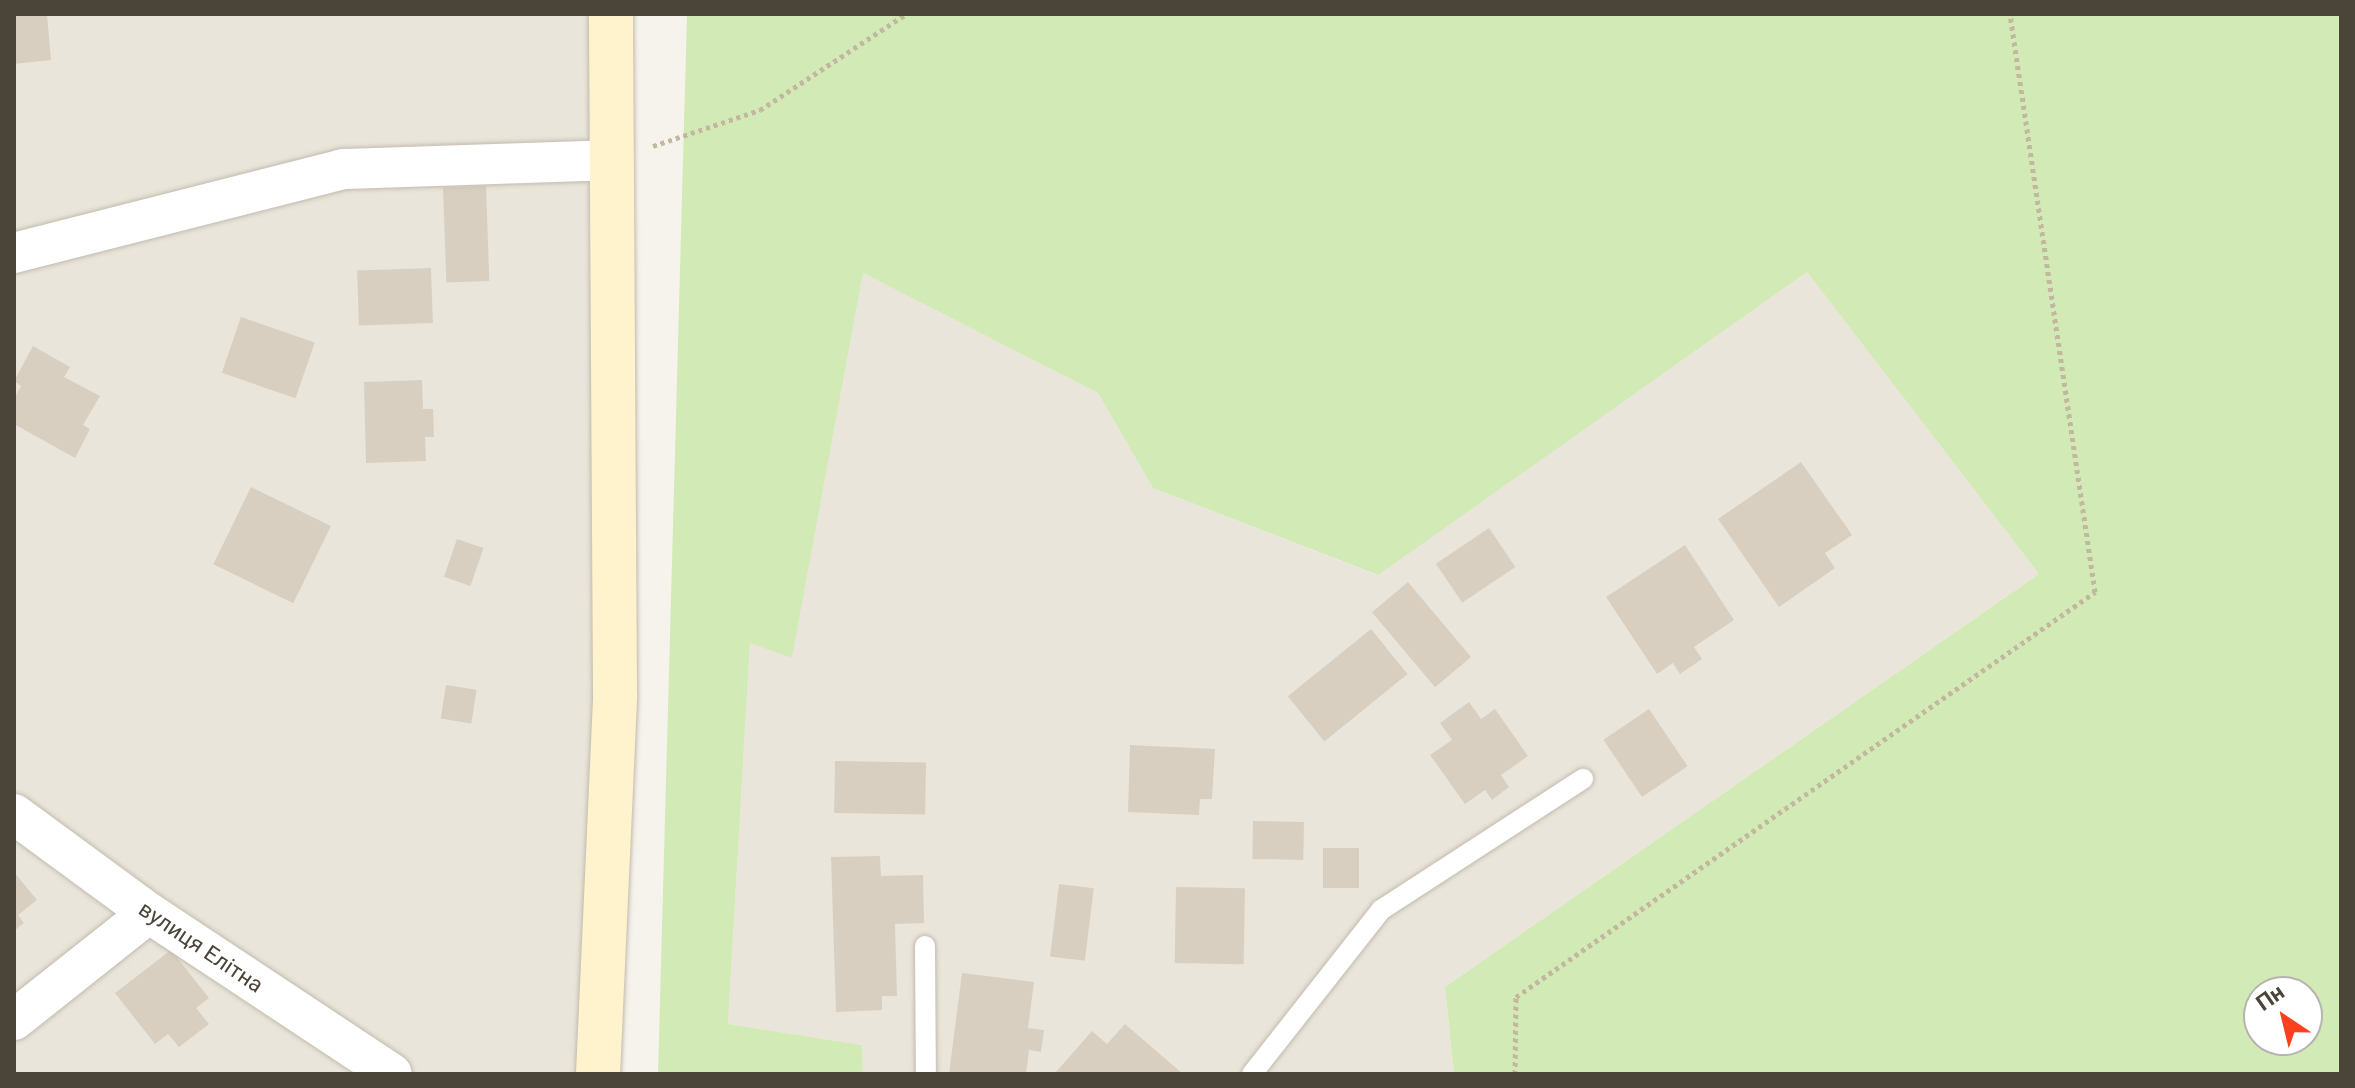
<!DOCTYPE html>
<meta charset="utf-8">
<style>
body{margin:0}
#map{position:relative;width:2355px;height:1088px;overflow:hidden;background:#f6f3ec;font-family:Roboto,sans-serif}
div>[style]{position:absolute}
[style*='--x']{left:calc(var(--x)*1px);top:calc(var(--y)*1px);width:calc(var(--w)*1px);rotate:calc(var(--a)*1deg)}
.residential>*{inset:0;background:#eae5da;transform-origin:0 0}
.green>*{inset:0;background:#d2eab5}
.building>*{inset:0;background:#d8cfc1;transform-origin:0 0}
.path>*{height:5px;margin-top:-2.5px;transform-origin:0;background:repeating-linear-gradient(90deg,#c4b79f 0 4px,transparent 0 8px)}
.roads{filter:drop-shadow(0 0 2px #c2bbae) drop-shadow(0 0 2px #c2bbae)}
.service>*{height:20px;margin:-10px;padding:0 10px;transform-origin:10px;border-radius:10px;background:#fff}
.minor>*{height:40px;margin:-20px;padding:0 20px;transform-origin:20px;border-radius:20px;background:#fff}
.secondary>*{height:44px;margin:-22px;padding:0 22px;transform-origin:22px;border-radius:22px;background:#fff3cd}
span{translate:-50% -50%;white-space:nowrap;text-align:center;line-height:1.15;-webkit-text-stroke:6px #fff;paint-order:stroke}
.street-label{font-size:22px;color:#4b4439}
.frame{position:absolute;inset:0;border:16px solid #4b4439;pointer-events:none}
.north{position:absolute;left:2243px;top:976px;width:80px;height:80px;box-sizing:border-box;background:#fff;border:2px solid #b7b4b0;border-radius:50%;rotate:325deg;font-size:22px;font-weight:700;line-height:32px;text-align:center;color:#4b4439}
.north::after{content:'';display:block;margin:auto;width:28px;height:36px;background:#fc3f1d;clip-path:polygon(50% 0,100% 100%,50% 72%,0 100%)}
</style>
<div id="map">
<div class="residential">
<div style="left:14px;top:14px;width:597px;height:1060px"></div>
<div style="clip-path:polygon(1807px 272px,2039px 574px,1445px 987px,1454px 1074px,863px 1074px,862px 1045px,728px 1024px,750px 642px,792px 657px,863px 273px,1098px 393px,1153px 488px,1377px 575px)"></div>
</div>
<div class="green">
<div style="clip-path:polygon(evenodd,687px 14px,2341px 14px,2341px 1074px,1454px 1074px,1445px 987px,2039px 574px,1807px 272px,1378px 575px,1153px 488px,1098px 393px,863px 273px,792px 658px,750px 643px,728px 1024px,862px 1045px,863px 1074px,658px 1074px,687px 14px,2259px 992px,2307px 992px,2307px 1040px,2259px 1040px,2259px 992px)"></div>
</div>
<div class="building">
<div style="clip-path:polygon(14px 14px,47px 14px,51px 60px,14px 64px)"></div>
<div style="left:486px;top:186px;width:95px;height:43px;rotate:88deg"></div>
<div style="left:431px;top:268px;width:55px;height:74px;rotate:88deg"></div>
<div style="left:241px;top:317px;width:78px;height:59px;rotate:19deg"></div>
<div style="clip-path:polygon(33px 346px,70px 367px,64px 377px,100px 396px,83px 425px,90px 429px,75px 458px,14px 424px,14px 399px,21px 386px,14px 381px)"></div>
<div style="clip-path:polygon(422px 380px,423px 409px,433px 409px,434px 437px,425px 437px,426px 461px,366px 463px,364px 382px)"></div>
<div style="clip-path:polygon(1801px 462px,1852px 535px,1825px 553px,1835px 568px,1779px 607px,1718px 519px)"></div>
<div style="left:251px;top:487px;width:89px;height:86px;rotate:26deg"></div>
<div style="left:1489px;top:528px;width:47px;height:64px;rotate:56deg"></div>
<div style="left:457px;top:539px;width:28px;height:40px;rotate:19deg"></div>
<div style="clip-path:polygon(1685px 545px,1734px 620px,1694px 647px,1702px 659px,1680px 674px,1673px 663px,1657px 674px,1606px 597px)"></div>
<div style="left:1408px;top:582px;width:98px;height:47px;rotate:50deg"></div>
<div style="left:1371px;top:629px;width:58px;height:107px;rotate:51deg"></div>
<div style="left:446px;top:685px;width:31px;height:34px;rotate:9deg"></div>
<div style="clip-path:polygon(1469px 702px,1481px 719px,1495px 709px,1528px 756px,1501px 775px,1509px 787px,1492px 800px,1485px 790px,1465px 804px,1430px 755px,1452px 740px,1440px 723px)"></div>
<div style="left:1649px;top:709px;width:69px;height:55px;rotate:56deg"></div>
<div style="clip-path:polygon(1130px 745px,1215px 749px,1212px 799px,1200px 799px,1199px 815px,1128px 812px)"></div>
<div style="left:835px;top:761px;width:91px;height:52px;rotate:1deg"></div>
<div style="left:1253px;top:821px;width:51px;height:38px;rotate:1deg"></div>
<div style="left:1323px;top:848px;width:36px;height:40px"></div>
<div style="clip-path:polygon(880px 856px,881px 876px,923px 875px,924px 923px,895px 924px,897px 996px,882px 996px,882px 1010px,836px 1012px,831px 857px)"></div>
<div style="clip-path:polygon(14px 872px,37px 900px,18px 915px,24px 923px,14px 931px)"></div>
<div style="left:1059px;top:884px;width:35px;height:73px;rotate:7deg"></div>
<div style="left:1176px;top:887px;width:69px;height:76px;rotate:1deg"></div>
<div style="clip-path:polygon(171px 950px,209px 998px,196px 1008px,209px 1024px,179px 1047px,168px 1034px,155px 1044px,115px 993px)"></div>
<div style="clip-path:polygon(962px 973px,1034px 982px,1028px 1028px,1044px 1030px,1041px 1052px,1029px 1050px,1026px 1074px,949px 1074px)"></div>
<div style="clip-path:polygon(1125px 1024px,1183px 1074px,1056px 1072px,1092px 1031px,1107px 1044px)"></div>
</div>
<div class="path">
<div style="--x:653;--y:146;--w:113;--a:-18.6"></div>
<div style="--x:760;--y:110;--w:175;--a:-33.3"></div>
<div style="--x:1515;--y:1074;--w:77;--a:-89.3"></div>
<div style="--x:1516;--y:997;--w:707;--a:-34.97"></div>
<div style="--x:2095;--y:592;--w:584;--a:-98.37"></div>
</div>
<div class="roads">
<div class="service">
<div style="--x:925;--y:946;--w:128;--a:89.6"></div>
<div style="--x:1252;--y:1074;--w:209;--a:-51.8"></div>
<div style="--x:1381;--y:910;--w:241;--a:-33"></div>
</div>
<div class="minor">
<div style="--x:14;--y:253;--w:340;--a:-14.3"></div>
<div style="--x:343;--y:169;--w:267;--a:-1.9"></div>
<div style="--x:14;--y:814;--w:167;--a:36.3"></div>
<div style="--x:149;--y:913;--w:291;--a:33.5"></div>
<div style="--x:14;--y:1020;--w:172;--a:-38.4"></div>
</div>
<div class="secondary">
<div style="--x:598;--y:1074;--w:379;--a:-87.4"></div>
<div style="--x:615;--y:695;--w:681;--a:-90.34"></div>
</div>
</div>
<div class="street-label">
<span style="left:201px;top:947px;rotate:34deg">вулиця Елітна</span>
</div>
<div class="frame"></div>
<div class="north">Пн</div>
</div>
